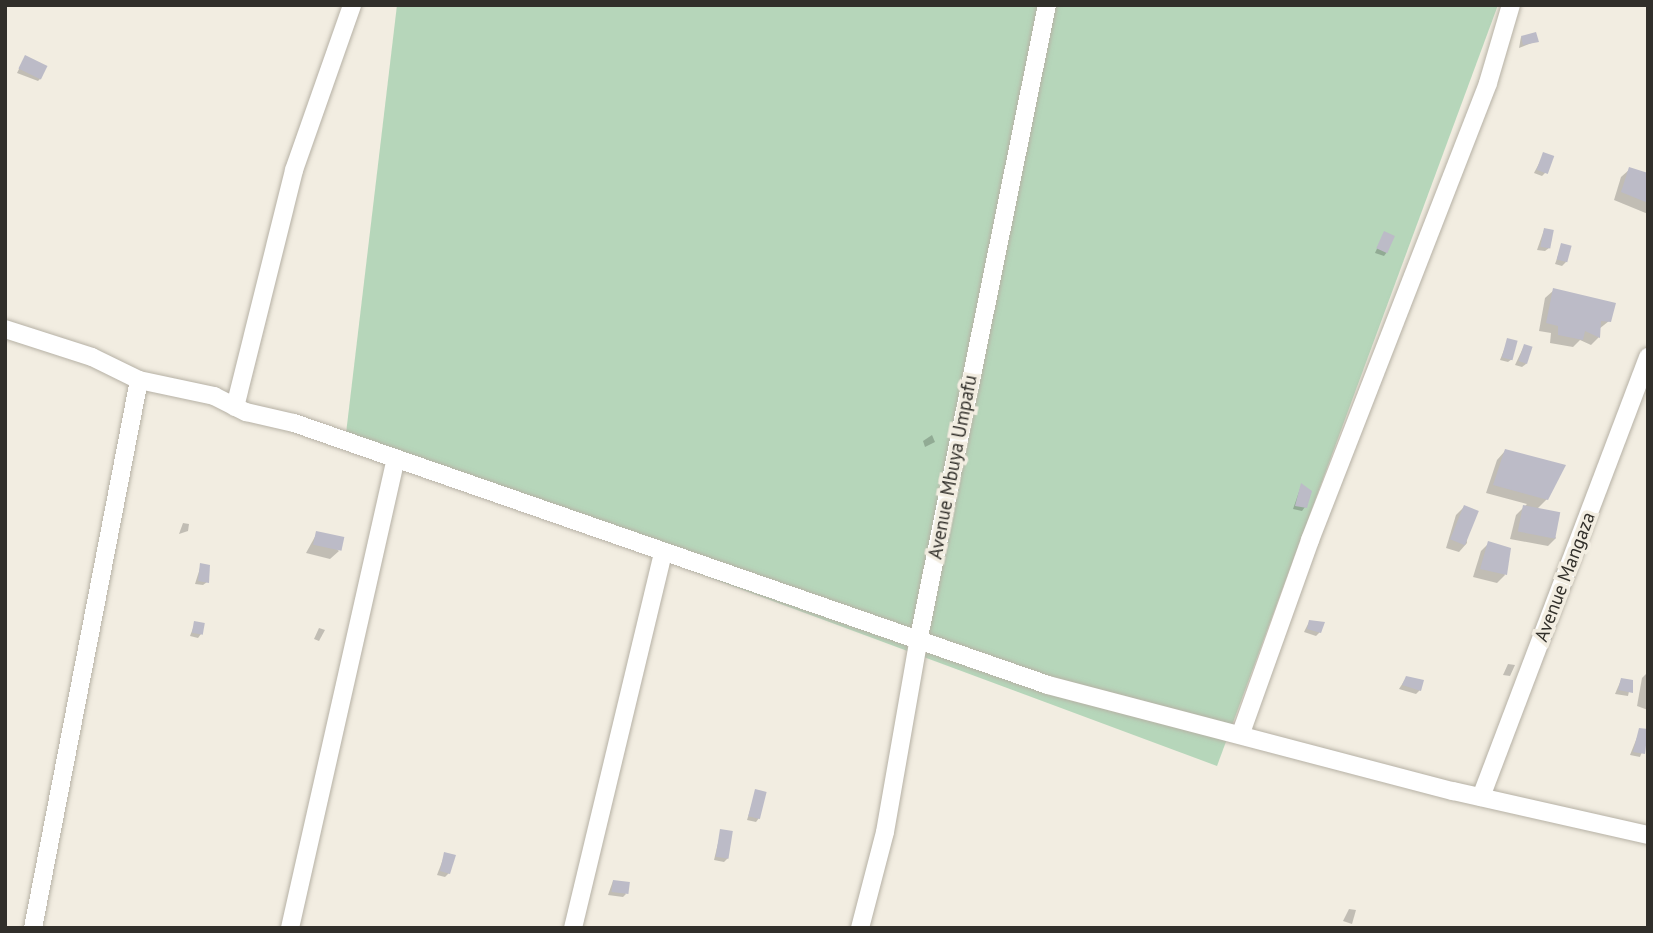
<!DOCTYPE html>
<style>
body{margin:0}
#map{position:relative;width:1653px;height:933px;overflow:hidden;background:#f2ede1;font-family:"PT Sans",sans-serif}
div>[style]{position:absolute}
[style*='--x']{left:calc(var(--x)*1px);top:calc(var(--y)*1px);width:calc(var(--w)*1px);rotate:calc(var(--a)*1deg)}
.green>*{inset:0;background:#b6d6ba}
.shadow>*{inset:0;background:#0003}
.building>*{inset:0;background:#bcbbc7;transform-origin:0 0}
.roads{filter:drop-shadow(0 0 2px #b6b1a5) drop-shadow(0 0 2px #b6b1a5)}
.minor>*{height:18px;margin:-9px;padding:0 9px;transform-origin:9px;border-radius:9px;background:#fff}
span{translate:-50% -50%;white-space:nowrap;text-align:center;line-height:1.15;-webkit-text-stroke:7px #f2ede1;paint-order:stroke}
.street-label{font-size:19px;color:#312f2a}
.frame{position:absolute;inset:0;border:7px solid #312f2a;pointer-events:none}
</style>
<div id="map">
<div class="green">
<div style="clip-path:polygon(397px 5px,1498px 5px,1217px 766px,345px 442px)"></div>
</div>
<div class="shadow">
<div style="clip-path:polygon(1521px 37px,1537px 41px,1519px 48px)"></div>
<div style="clip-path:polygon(25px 57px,41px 78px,38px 81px,17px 73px)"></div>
<div style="clip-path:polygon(1544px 154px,1545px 173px,1542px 176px,1534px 173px)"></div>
<div style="clip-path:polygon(1630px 169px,1648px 175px,1648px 214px,1614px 200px,1621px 177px)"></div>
<div style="clip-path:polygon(1544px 230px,1549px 248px,1545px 251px,1537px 250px)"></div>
<div style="clip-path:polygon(1384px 233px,1387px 252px,1384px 256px,1375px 253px)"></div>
<div style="clip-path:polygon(1562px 245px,1566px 262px,1562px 266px,1555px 264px)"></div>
<div style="clip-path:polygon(1554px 290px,1609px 321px,1599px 329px,1599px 337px,1591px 345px,1580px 340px,1573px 347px,1550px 343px,1551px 333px,1539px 331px,1545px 298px)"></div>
<div style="clip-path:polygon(1508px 340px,1512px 359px,1508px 362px,1500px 360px)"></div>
<div style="clip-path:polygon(1524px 346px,1526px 364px,1522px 367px,1515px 365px)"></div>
<div style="clip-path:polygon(932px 435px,935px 442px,925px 447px,923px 441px)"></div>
<div style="clip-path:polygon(1505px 451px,1547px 499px,1537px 509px,1556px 538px,1548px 546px,1510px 539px,1516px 515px,1527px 504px,1486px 493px,1497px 460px)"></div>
<div style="clip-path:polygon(1301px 486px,1305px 507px,1302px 511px,1293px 509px)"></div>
<div style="clip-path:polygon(1464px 507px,1467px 543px,1459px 552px,1446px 548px,1456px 515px)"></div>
<div style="clip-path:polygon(183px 523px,189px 524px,188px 531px,179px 534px)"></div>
<div style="clip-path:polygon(317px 533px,339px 551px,330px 559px,306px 553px)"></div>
<div style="clip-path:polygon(1489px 543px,1505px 575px,1497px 583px,1473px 577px,1481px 551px)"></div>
<div style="clip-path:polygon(201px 565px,207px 582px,203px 585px,195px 584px)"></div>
<div style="clip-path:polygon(1309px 622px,1320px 632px,1316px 636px,1304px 632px)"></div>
<div style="clip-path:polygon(195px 623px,201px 634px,198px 638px,190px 636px)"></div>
<div style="clip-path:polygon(319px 628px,325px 630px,319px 641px,314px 639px)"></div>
<div style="clip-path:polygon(1508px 664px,1515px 665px,1510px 676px,1503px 675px)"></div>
<div style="clip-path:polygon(1648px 672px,1648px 710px,1637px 706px,1642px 678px)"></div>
<div style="clip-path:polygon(1406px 678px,1420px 690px,1416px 694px,1399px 689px)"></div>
<div style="clip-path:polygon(1621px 680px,1631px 682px,1628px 696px,1615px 694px)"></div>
<div style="clip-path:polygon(1640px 730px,1648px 731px,1648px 737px,1640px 757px,1630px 755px)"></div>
<div style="clip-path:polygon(756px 791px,759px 818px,756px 822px,747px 820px)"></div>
<div style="clip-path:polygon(721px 831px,728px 858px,724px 862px,714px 860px)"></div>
<div style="clip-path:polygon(445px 854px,449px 873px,445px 877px,437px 875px)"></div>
<div style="clip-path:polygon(613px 881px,626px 894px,623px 897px,608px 895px)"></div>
<div style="clip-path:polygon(1349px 909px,1356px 910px,1352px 924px,1343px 921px)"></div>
</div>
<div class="building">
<div style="clip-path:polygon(1536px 32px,1539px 42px,1523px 45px,1521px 36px)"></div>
<div style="left:25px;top:55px;width:25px;height:15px;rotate:26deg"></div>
<div style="left:1543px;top:152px;width:12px;height:19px;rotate:20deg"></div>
<div style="clip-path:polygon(1629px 167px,1648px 173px,1648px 203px,1621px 192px)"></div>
<div style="left:1544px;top:228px;width:10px;height:19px;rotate:11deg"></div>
<div style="left:1384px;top:231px;width:12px;height:19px;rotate:24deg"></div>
<div style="left:1561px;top:243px;width:11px;height:17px;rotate:15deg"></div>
<div style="clip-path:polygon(1553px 288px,1616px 303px,1611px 322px,1601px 321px,1600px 338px,1585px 331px,1583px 340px,1558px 335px,1558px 326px,1546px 323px)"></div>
<div style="left:1507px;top:338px;width:11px;height:20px;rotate:15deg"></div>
<div style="left:1524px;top:344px;width:9px;height:18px;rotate:18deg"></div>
<div style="clip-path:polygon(1505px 449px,1566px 465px,1548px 500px,1493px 485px)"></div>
<div style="clip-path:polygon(1301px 483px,1312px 491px,1307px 508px,1295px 506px)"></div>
<div style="left:1464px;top:505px;width:16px;height:37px;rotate:22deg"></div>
<div style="left:1523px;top:505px;width:38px;height:27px;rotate:11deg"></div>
<div style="left:316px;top:531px;width:29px;height:14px;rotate:12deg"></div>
<div style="clip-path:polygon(1488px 541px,1511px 548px,1507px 575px,1480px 569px)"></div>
<div style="clip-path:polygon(200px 563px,210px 565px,209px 583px,198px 581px)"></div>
<div style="clip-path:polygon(1309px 620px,1325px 622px,1321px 633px,1307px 629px)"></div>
<div style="left:194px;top:621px;width:11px;height:12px;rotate:10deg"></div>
<div style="clip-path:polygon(1406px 676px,1424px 680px,1421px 691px,1402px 685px)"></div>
<div style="clip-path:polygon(1621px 678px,1633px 680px,1633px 693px,1618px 690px)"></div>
<div style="clip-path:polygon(1639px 728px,1648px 729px,1645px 754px,1633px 752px)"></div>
<div style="left:755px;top:789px;width:12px;height:28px;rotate:14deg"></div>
<div style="left:720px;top:829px;width:13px;height:28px;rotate:9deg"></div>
<div style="clip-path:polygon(444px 852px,456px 855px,450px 874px,440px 871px)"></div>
<div style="left:613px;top:880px;width:17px;height:12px;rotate:7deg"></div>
</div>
<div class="roads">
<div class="minor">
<div style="--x:5;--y:329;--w:91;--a:17.8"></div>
<div style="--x:92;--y:357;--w:52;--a:26.1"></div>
<div style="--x:139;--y:380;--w:77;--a:12"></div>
<div style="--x:214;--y:396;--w:36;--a:27"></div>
<div style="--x:246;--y:412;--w:49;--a:12.9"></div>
<div style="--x:294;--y:423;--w:798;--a:19.16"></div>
<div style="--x:1048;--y:685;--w:419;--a:14.7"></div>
<div style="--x:1453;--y:791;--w:200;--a:12.7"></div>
<div style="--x:235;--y:407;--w:244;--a:-76"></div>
<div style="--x:294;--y:170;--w:175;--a:-70.6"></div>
<div style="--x:1241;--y:733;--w:205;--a:-70.3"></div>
<div style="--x:1310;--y:540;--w:490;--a:-68.7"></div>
<div style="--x:1488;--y:83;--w:81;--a:-73.6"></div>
<div style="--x:1481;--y:797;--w:471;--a:-69.2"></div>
<div style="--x:33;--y:928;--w:558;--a:-79.05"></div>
<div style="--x:290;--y:928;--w:479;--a:-77.3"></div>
<div style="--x:573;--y:928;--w:387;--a:-76.5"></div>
<div style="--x:860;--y:928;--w:99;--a:-75.4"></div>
<div style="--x:885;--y:832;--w:198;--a:-80.1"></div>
<div style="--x:919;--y:637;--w:645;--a:-78.55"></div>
</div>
</div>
<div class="street-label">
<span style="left:953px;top:467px;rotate:-79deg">Avenue Mbuya Umpafu</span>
<span style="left:1565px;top:577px;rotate:-69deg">Avenue Mangaza</span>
</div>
<div class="frame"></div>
</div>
